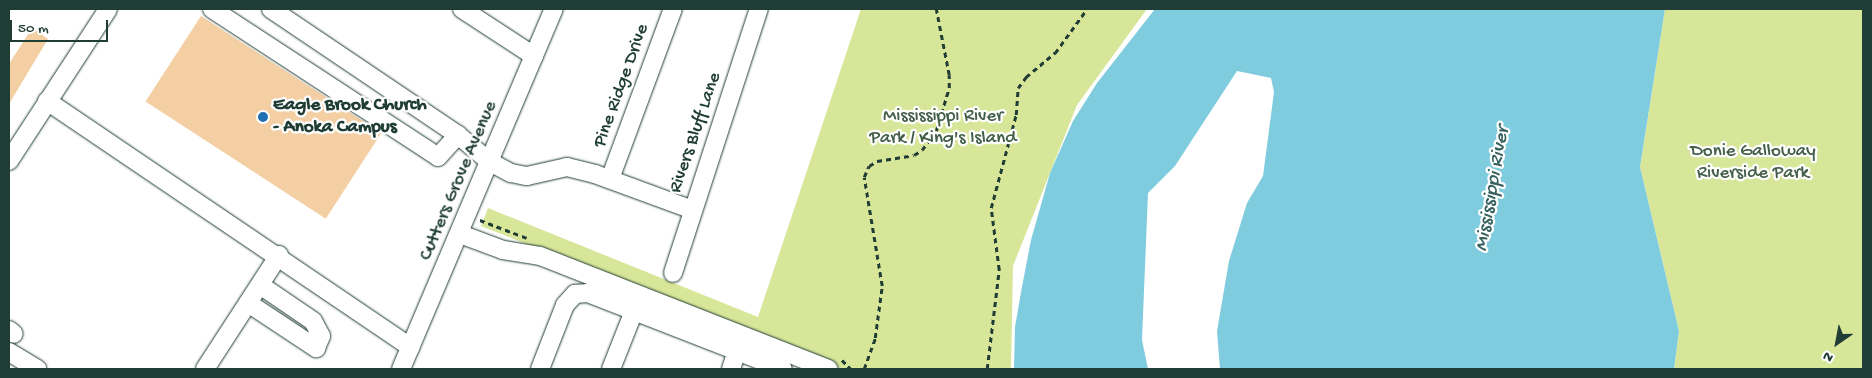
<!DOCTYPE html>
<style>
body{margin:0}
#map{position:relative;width:1872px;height:378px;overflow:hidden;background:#fff;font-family:"Gochi Hand",sans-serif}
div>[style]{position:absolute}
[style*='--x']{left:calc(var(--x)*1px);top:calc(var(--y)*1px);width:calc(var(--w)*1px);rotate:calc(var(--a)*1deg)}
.green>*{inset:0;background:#d8e699}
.water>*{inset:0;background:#80ccdf}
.building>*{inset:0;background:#f4cfa4;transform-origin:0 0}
.path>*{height:2.5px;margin-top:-1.25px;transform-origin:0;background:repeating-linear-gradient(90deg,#1f3d34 0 5px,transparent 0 9px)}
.roads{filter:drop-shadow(0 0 1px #1f3d34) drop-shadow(0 0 1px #1f3d34)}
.minor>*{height:18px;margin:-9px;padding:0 9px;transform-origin:9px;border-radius:9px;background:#fff}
.dots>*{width:14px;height:14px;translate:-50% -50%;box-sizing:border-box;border:2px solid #fff;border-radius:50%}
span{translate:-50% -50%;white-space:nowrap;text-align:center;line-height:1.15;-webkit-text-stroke:4.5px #fff;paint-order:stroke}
.street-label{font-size:19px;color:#1f3d34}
.poi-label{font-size:19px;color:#1f3d34;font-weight:700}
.left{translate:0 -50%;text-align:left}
.park-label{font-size:19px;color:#445f48}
.water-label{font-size:20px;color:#37615f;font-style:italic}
.frame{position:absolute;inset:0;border:10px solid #1f3d34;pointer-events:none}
.north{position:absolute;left:1812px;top:318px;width:50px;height:50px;-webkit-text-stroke:4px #fff;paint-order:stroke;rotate:213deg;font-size:14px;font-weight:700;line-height:20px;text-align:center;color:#1f3d34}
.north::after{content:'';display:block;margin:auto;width:18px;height:22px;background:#1f3d34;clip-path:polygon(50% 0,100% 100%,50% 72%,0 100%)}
.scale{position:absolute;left:10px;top:20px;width:98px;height:22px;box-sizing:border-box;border:2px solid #1f3d34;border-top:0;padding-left:6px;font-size:15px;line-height:18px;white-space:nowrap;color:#1f3d34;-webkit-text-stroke:4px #fff;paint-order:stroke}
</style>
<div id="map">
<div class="green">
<div style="clip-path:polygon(861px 9px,1147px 9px,1077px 105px,1013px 266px,1011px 369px,843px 369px,481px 226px,488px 208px,758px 317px)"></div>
<div style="clip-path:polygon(1665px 9px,1863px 9px,1863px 369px,1674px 369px,1679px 331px,1640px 167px)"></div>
</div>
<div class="water">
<div style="clip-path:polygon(1155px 9px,1665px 9px,1640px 167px,1679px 331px,1674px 369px,1220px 369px,1217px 331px,1229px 261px,1247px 203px,1263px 176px,1274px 92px,1271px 78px,1237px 71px,1175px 166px,1148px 193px,1142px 340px,1148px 369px,1014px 369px,1015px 327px,1021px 292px,1031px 240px,1050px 173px,1073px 121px,1097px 83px)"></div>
</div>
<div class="building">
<div style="left:201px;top:16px;width:215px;height:102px;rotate:33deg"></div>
<div style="clip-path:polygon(32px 28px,48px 39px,9px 104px,9px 64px)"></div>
</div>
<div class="path">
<div style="--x:480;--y:220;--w:50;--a:21"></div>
<div style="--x:842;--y:360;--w:13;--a:45"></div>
<div style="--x:864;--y:369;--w:33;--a:-70"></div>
<div style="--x:875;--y:338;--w:52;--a:-82.3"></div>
<div style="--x:882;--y:286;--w:110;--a:-99.4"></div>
<div style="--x:864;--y:177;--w:12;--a:-66"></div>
<div style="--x:869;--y:166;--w:9;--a:-32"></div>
<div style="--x:877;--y:161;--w:37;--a:-9"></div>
<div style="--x:914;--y:155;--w:9;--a:-32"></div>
<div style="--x:922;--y:150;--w:24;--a:-54"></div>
<div style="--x:936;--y:131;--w:45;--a:-73.2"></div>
<div style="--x:949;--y:88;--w:13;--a:-90"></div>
<div style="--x:949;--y:75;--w:67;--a:-101.1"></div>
<div style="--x:987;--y:369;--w:100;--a:-83.1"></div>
<div style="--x:999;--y:270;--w:63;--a:-97.4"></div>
<div style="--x:991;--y:208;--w:96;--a:-75"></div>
<div style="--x:1016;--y:115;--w:27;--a:-86"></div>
<div style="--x:1018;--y:88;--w:14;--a:-54"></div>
<div style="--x:1026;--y:77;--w:38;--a:-40"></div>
<div style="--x:1055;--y:53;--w:54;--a:-54"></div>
</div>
<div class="roads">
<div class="minor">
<div style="--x:212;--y:9;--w:270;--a:33.2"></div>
<div style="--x:438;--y:157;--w:30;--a:-48"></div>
<div style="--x:271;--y:9;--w:225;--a:34"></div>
<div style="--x:458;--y:135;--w:42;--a:40.2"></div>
<div style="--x:490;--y:162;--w:24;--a:28"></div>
<div style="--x:511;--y:173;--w:16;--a:11"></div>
<div style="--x:527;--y:176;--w:41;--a:-12.7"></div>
<div style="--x:567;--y:167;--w:29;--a:14"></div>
<div style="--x:595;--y:174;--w:104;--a:20.2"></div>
<div style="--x:462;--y:9;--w:86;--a:33.1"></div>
<div style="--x:47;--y:101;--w:439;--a:34.1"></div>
<div style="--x:9;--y:161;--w:181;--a:-56.9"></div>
<div style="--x:610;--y:179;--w:181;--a:-69.7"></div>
<div style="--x:460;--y:234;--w:46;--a:20.4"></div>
<div style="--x:503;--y:250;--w:37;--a:9"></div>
<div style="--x:540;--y:256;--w:310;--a:21.4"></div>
<div style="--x:673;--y:273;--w:278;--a:-72"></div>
<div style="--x:248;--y:303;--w:82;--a:33.5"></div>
<div style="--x:316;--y:348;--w:13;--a:-67"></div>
<div style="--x:321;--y:336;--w:17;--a:-118"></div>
<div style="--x:313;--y:321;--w:64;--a:-145.8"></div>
<div style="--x:9;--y:330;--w:6;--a:39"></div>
<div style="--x:9;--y:352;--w:33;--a:31"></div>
<div style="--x:205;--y:369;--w:136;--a:-57"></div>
<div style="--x:401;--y:369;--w:391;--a:-67"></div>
<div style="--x:540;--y:369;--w:69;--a:-68.7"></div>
<div style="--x:565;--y:305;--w:15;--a:-48"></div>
<div style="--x:575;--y:294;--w:13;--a:-4"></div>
<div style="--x:588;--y:293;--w:209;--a:21.3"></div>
<div style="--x:611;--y:369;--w:62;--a:-68.4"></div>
<div style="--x:731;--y:369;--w:20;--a:-72"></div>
</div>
</div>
<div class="dots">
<div style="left:263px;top:117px;background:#1f6fb2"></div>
</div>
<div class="street-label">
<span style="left:622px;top:86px;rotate:-70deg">Pine Ridge Drive</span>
<span style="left:696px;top:133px;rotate:-71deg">Rivers Bluff Lane</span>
<span style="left:459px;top:181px;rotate:-67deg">Cutters Grove Avenue</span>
</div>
<div class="poi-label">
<span class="left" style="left:273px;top:117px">Eagle Brook Church<br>- Anoka Campus</span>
</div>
<div class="park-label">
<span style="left:943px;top:128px">Mississippi River<br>Park / King's Island</span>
<span style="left:1753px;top:163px">Donie Galloway<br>Riverside Park</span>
</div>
<div class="water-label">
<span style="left:1493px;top:189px;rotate:-80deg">Mississippi River</span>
</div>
<div class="frame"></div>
<div class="north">N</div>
<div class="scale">50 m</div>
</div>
